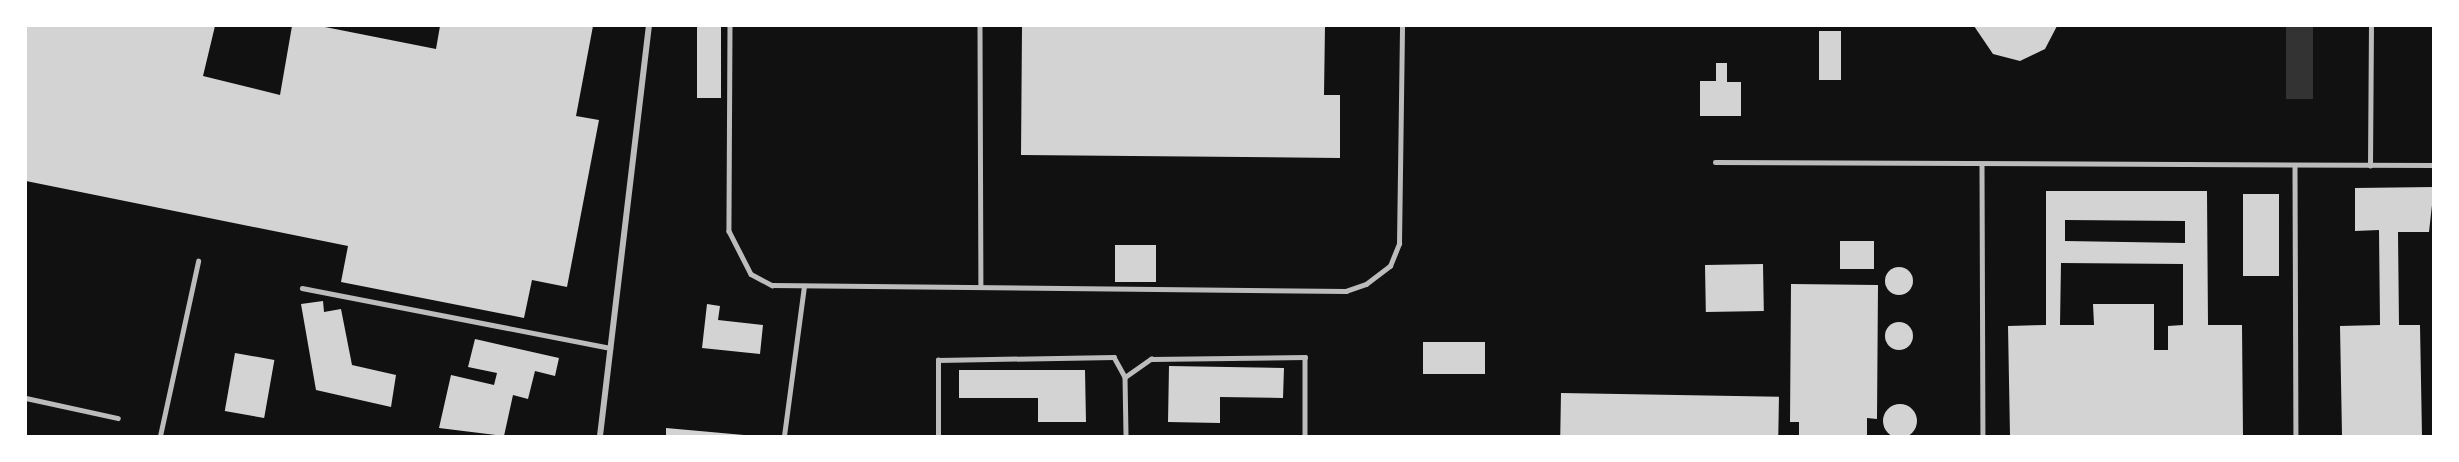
<!DOCTYPE html>
<style>
body{margin:0}
#map{position:relative;width:2459px;height:462px;overflow:hidden;background:#111;font-family:"Times New Roman",serif}
div>[style]{position:absolute}
[style*='--x']{left:calc(var(--x)*1px);top:calc(var(--y)*1px);width:calc(var(--w)*1px);rotate:calc(var(--a)*1deg)}
.water>*{inset:0;background:#333;transform-origin:0 0}
.building>*{inset:0;background:#d3d3d3;transform-origin:0 0}
.round{border-radius:50%}
.service>*{height:4.5px;margin:-2.25px;padding:0 2.25px;transform-origin:2.25px;border-radius:2.25px;background:#bcbcbc}
.minor>*{height:6px;margin:-3px;padding:0 3px;transform-origin:3px;border-radius:3px;background:#bcbcbc}
span{translate:-50% -50%;white-space:nowrap;text-align:center;line-height:1.15;-webkit-text-stroke:5px #fff;paint-order:stroke}
.frame{position:absolute;inset:0;border:27px solid #fff;pointer-events:none}
</style>
<div id="map">
<div class="water">
<div style="left:2286px;top:26px;width:27px;height:73px"></div>
</div>
<div class="building">
<div style="clip-path:polygon(26px 26px,215px 26px,203px 76px,280px 95px,292px 26px,320px 26px,436px 49px,440px 26px,593px 26px,576px 116px,599px 120px,567px 287px,532px 280px,524px 318px,341px 282px,348px 246px,26px 181px)"></div>
<div style="left:697px;top:26px;width:24px;height:72px"></div>
<div style="clip-path:polygon(1022px 26px,1325px 26px,1324px 95px,1340px 95px,1340px 158px,1021px 155px)"></div>
<div style="clip-path:polygon(1974px 26px,2057px 26px,2045px 49px,2020px 61px,1993px 54px)"></div>
<div style="left:1819px;top:31px;width:22px;height:49px"></div>
<div style="clip-path:polygon(1716px 63px,1727px 63px,1727px 82px,1741px 82px,1741px 116px,1700px 116px,1700px 81px,1716px 81px)"></div>
<div style="clip-path:polygon(2434px 187px,2429px 232px,2398px 232px,2399px 325px,2420px 325px,2422px 436px,2342px 436px,2340px 326px,2380px 325px,2379px 230px,2355px 231px,2355px 188px)"></div>
<div style="clip-path:polygon(evenodd,2046px 191px,2207px 191px,2208px 325px,2242px 325px,2243px 436px,2010px 436px,2008px 326px,2046px 325px,2046px 191px,2065px 220px,2185px 221px,2185px 243px,2065px 241px,2065px 220px,2046px 191px,2061px 263px,2183px 264px,2183px 325px,2168px 326px,2168px 350px,2154px 350px,2154px 304px,2093px 304px,2094px 325px,2060px 325px,2061px 263px)"></div>
<div style="left:2243px;top:194px;width:36px;height:82px"></div>
<div style="left:1840px;top:241px;width:34px;height:28px"></div>
<div style="left:1156px;top:245px;width:37px;height:41px;rotate:90deg"></div>
<div style="left:1763px;top:264px;width:47px;height:58px;rotate:89deg"></div>
<div class="round" style="left:1885px;top:267px;width:28px;height:28px"></div>
<div style="clip-path:polygon(1791px 284px,1878px 285px,1877px 419px,1867px 418px,1867px 436px,1799px 436px,1799px 422px,1790px 422px)"></div>
<div style="clip-path:polygon(323px 301px,324px 312px,341px 309px,352px 365px,396px 375px,391px 407px,316px 390px,301px 304px)"></div>
<div style="clip-path:polygon(707px 304px,720px 306px,718px 320px,763px 325px,760px 354px,702px 348px)"></div>
<div class="round" style="left:1885px;top:322px;width:28px;height:28px"></div>
<div style="clip-path:polygon(475px 339px,559px 358px,555px 376px,535px 371px,528px 399px,513px 395px,504px 436px,439px 428px,451px 375px,494px 385px,497px 373px,468px 367px)"></div>
<div style="left:1423px;top:342px;width:62px;height:32px"></div>
<div style="left:235px;top:353px;width:40px;height:59px;rotate:10deg"></div>
<div style="clip-path:polygon(1169px 366px,1284px 368px,1283px 398px,1220px 397px,1220px 423px,1168px 422px)"></div>
<div style="clip-path:polygon(959px 370px,1085px 370px,1086px 422px,1038px 422px,1038px 398px,959px 398px)"></div>
<div style="left:1561px;top:393px;width:218px;height:43px;rotate:1deg"></div>
<div class="round" style="left:1883px;top:404px;width:34px;height:34px"></div>
<div style="clip-path:polygon(666px 428px,744px 435px,744px 436px,666px 436px)"></div>
</div>
<div class="service">
<div style="--x:730;--y:26;--w:205;--a:90.3"></div>
<div style="--x:729;--y:231;--w:48;--a:62.9"></div>
<div style="--x:751;--y:274;--w:24;--a:28"></div>
<div style="--x:772;--y:285;--w:574;--a:0.6"></div>
<div style="--x:1346;--y:291;--w:21;--a:-19"></div>
<div style="--x:1366;--y:284;--w:30;--a:-37"></div>
<div style="--x:1390;--y:266;--w:24;--a:-68"></div>
<div style="--x:1399;--y:244;--w:218;--a:-89.2"></div>
<div style="--x:980;--y:26;--w:261;--a:89.8"></div>
<div style="--x:1715;--y:162;--w:719;--a:0.24"></div>
<div style="--x:1982;--y:166;--w:270;--a:89.8"></div>
<div style="--x:2370;--y:166;--w:140;--a:-89.6"></div>
<div style="--x:2295;--y:167;--w:269;--a:89.8"></div>
<div style="--x:302;--y:288;--w:314;--a:11"></div>
<div style="--x:1125;--y:377;--w:32;--a:-35"></div>
<div style="--x:1151;--y:359;--w:154;--a:-0.7"></div>
<div style="--x:1305;--y:357;--w:79;--a:90"></div>
<div style="--x:26;--y:398;--w:94;--a:12.3"></div>
<div style="--x:160;--y:436;--w:179;--a:-77.7"></div>
<div style="--x:784;--y:436;--w:151;--a:-82.4"></div>
<div style="--x:938;--y:436;--w:76;--a:-90"></div>
<div style="--x:938;--y:360;--w:176;--a:-1"></div>
<div style="--x:1114;--y:357;--w:23;--a:61"></div>
<div style="--x:1125;--y:377;--w:59;--a:89"></div>
</div>
<div class="minor">
<div style="--x:600;--y:436;--w:413;--a:-83.2"></div>
</div>
<div class="frame"></div>
</div>
